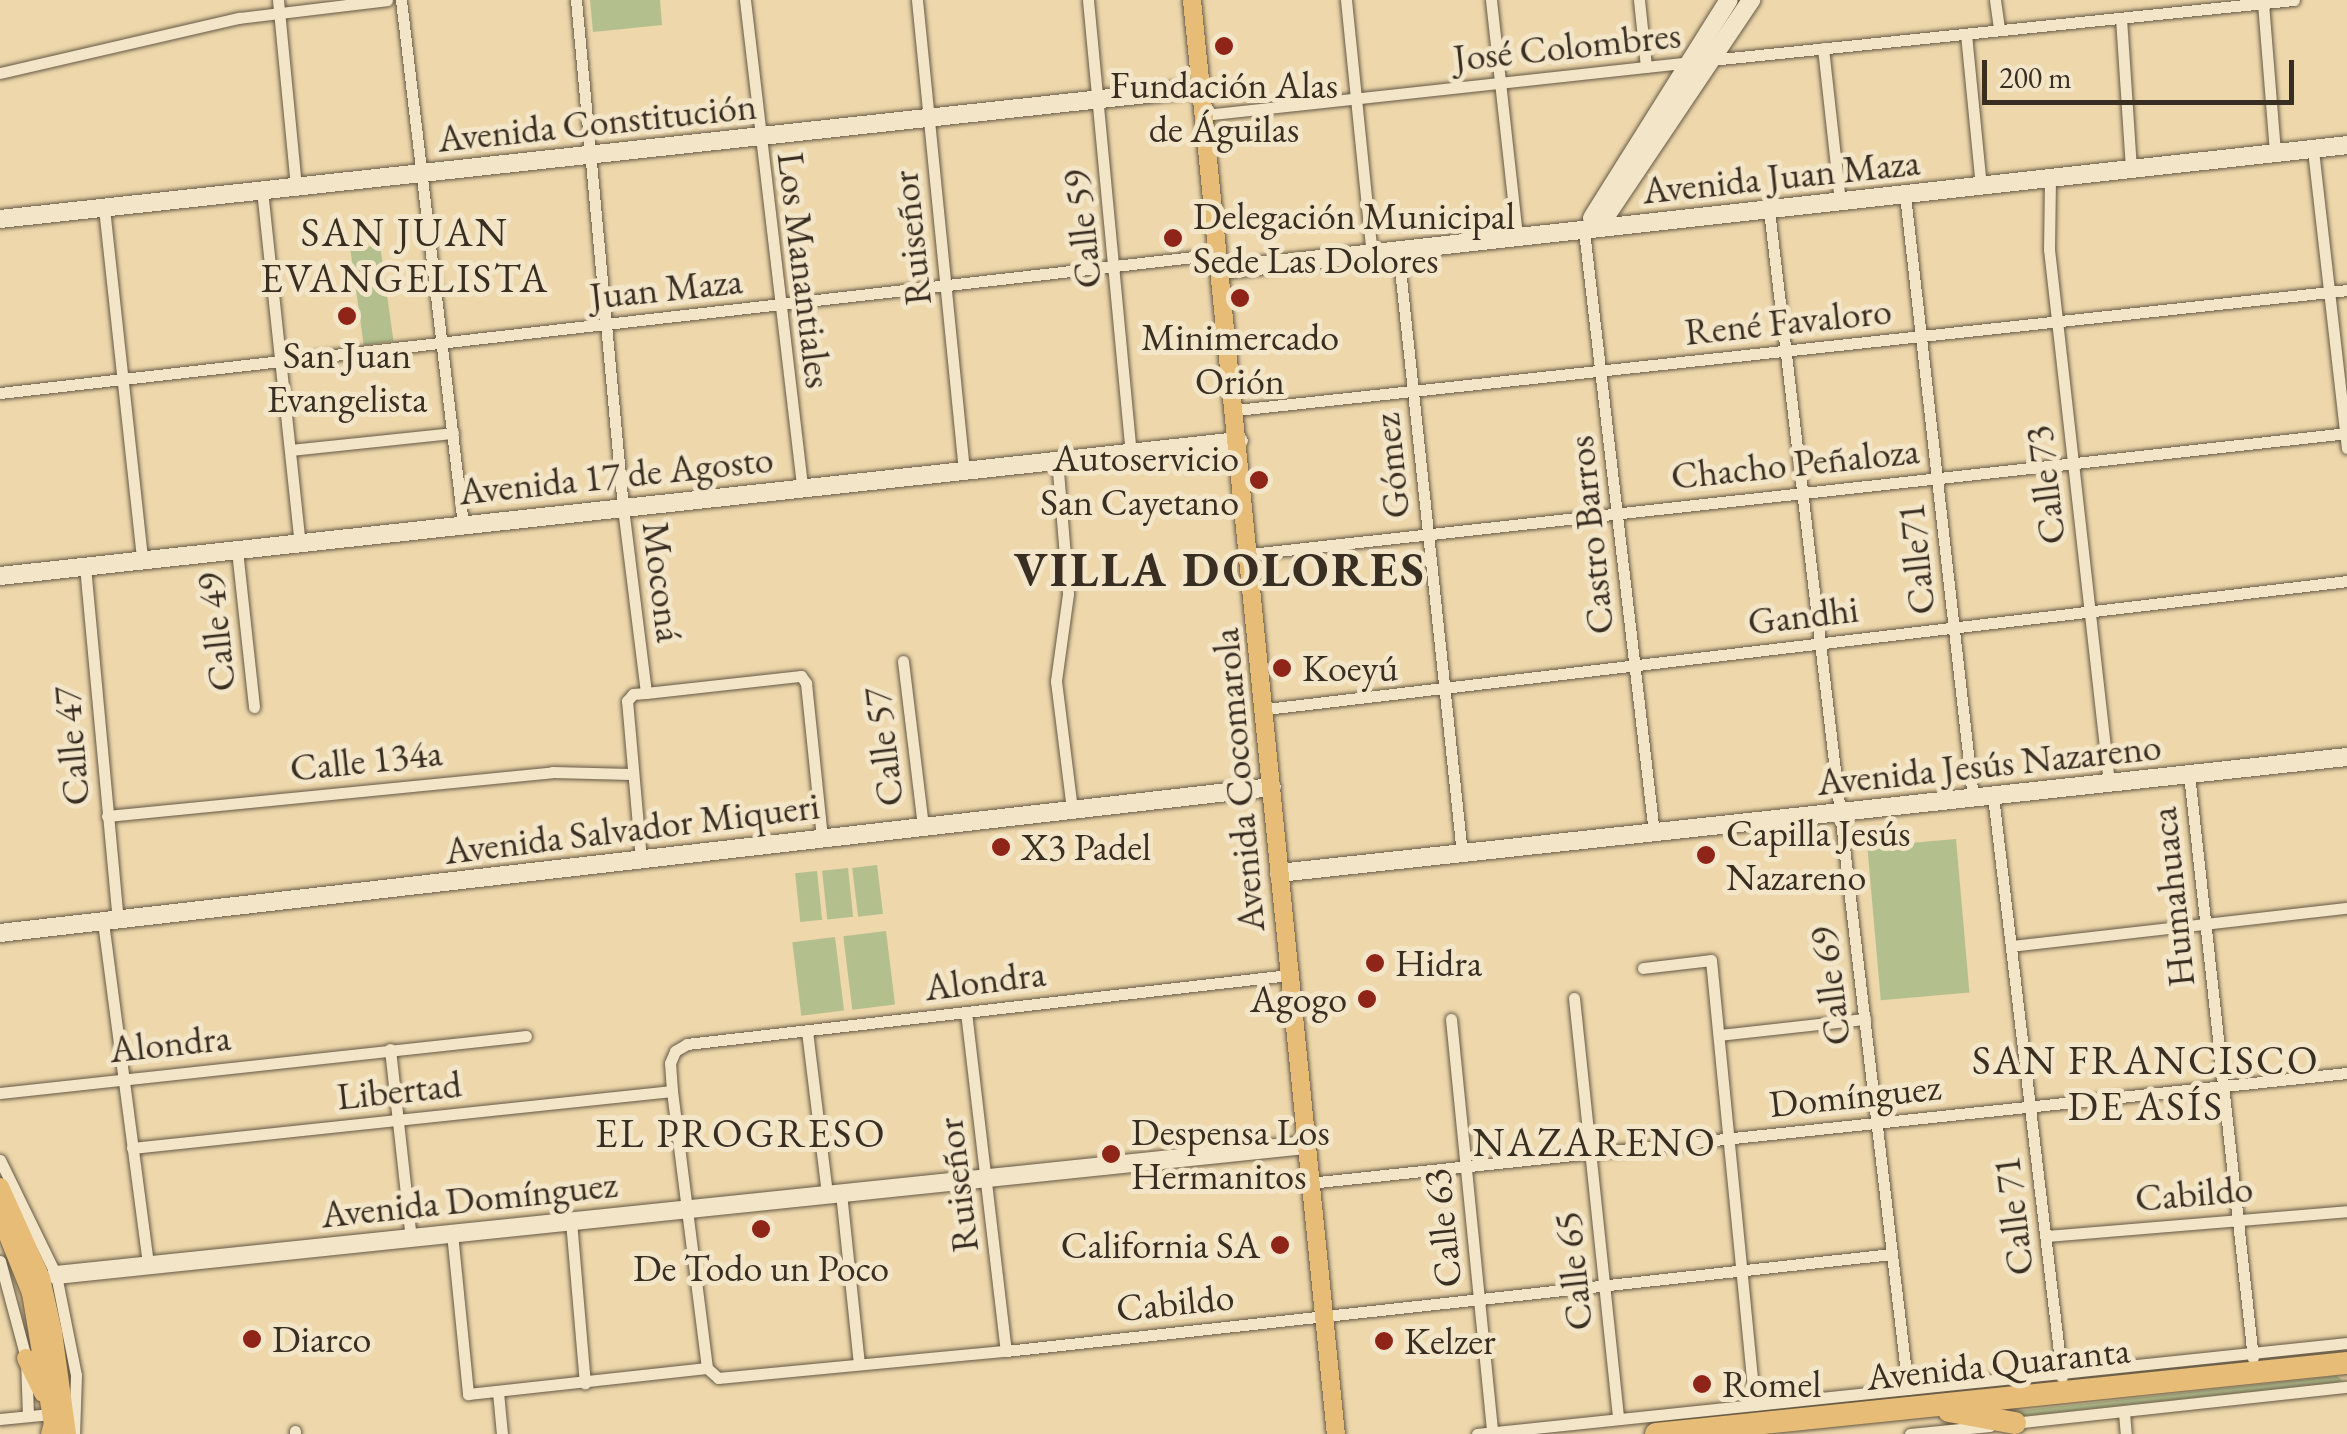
<!DOCTYPE html>
<meta charset="utf-8">
<style>
body{margin:0}
#map{position:relative;width:2347px;height:1434px;overflow:hidden;background:#edd7ab;font-family:"EB Garamond",serif}
div>[style]{position:absolute}
[style*='--x']{left:calc(var(--x)*1px);top:calc(var(--y)*1px);width:calc(var(--w)*1px);rotate:calc(var(--a)*1deg)}
.green>*{inset:0;background:#b3bf8d;transform-origin:0 0}
.roads{filter:drop-shadow(0 0 2px #655844) drop-shadow(0 0 2px #655844)}
.street>*{height:11px;margin:-5.5px;padding:0 5.5px;transform-origin:5.5px;border-radius:5.5px;background:#f3e5c8}
.secondary>*{height:18px;margin:-9px;padding:0 9px;transform-origin:9px;border-radius:9px;background:#f3e5c8}
.primary>*{height:18px;margin:-9px;padding:0 9px;transform-origin:9px;border-radius:9px;background:#e6bc76}
.highway>*{height:22px;margin:-11px;padding:0 11px;transform-origin:11px;border-radius:11px;background:#e6bc76}
.dots>*{width:28px;height:28px;translate:-50% -50%;box-sizing:border-box;border:5px solid #f3e5c8;border-radius:50%}
span{translate:-50% -50%;white-space:nowrap;text-align:center;line-height:1.15;-webkit-text-stroke:10px #f3e5c8;paint-order:stroke}
.street-label{font-size:38px;color:#382e22}
.poi-label{font-size:38px;color:#382e22}
.left{translate:0 -50%;text-align:left}
.right{translate:-100% -50%;text-align:right}
.neighbourhood-label{font-size:40px;color:#382e22;letter-spacing:2.5px}
.district-label{font-size:48px;color:#382e22;font-weight:700;letter-spacing:2.5px}
.scale{position:absolute;left:1982px;top:60px;width:312px;height:45px;box-sizing:border-box;border:5px solid #382e22;border-top:0;padding-left:12px;font-size:30px;line-height:35px;white-space:nowrap;color:#382e22;-webkit-text-stroke:8px #f3e5c8;paint-order:stroke}
</style>
<div id="map">
<div class="green">
<div style="clip-path:polygon(590px 0,660px 0,662px 25px,593px 32px)"></div>
<div style="left:380px;top:245px;width:97px;height:30px;rotate:82deg"></div>
<div style="left:1956px;top:839px;width:154px;height:89px;rotate:85deg"></div>
<div style="left:877px;top:865px;width:49px;height:25px;rotate:83deg"></div>
<div style="left:848px;top:868px;width:49px;height:26px;rotate:84deg"></div>
<div style="left:817px;top:871px;width:49px;height:22px;rotate:84deg"></div>
<div style="left:886px;top:931px;width:74px;height:43px;rotate:83deg"></div>
<div style="left:835px;top:937px;width:74px;height:43px;rotate:83deg"></div>
<div style="clip-path:polygon(2337px 1376px,2342px 1380px,2338px 1382px,2014px 1417px,1978px 1415px)"></div>
</div>
<div class="roads">
<div class="street">
<div style="--x:278;--y:0;--w:188;--a:84.5"></div>
<div style="--x:401;--y:0;--w:529;--a:83.26"></div>
<div style="--x:576;--y:0;--w:510;--a:84.71"></div>
<div style="--x:623;--y:508;--w:186;--a:82.9"></div>
<div style="--x:745;--y:0;--w:491;--a:83.3"></div>
<div style="--x:917;--y:0;--w:472;--a:84.3"></div>
<div style="--x:1088;--y:0;--w:454;--a:84.6"></div>
<div style="--x:1346;--y:0;--w:255;--a:84.2"></div>
<div style="--x:1491;--y:0;--w:238;--a:83.7"></div>
<div style="--x:1639;--y:0;--w:67;--a:84"></div>
<div style="--x:1995;--y:0;--w:30;--a:82"></div>
<div style="--x:2263;--y:3;--w:150;--a:85.4"></div>
<div style="--x:2121;--y:18;--w:152;--a:86.2"></div>
<div style="--x:1966;--y:34;--w:153;--a:84.4"></div>
<div style="--x:1823;--y:48;--w:155;--a:83.7"></div>
<div style="--x:1711;--y:60;--w:586;--a:-5.88"></div>
<div style="--x:0;--y:73;--w:245;--a:-13"></div>
<div style="--x:239;--y:18;--w:149;--a:-6.9"></div>
<div style="--x:1204;--y:115;--w:492;--a:-6.2"></div>
<div style="--x:2313;--y:150;--w:300;--a:83.5"></div>
<div style="--x:2050;--y:179;--w:70;--a:90.8"></div>
<div style="--x:2049;--y:249;--w:537;--a:83.59"></div>
<div style="--x:262;--y:190;--w:355;--a:83.9"></div>
<div style="--x:1905;--y:195;--w:607;--a:83.57"></div>
<div style="--x:104;--y:208;--w:354;--a:83.8"></div>
<div style="--x:1769;--y:210;--w:1187;--a:83.28"></div>
<div style="--x:1584;--y:231;--w:606;--a:83.37"></div>
<div style="--x:1398;--y:250;--w:607;--a:83.95"></div>
<div style="--x:0;--y:393;--w:1228;--a:-6.5"></div>
<div style="--x:1236;--y:410;--w:1117;--a:-6.16"></div>
<div style="--x:291;--y:450;--w:163;--a:-6"></div>
<div style="--x:1057;--y:459;--w:135;--a:85.3"></div>
<div style="--x:1068;--y:594;--w:88;--a:97.9"></div>
<div style="--x:1056;--y:681;--w:130;--a:82.9"></div>
<div style="--x:237;--y:550;--w:158;--a:83.8"></div>
<div style="--x:1250;--y:554;--w:1104;--a:-6.29"></div>
<div style="--x:85;--y:566;--w:356;--a:84.7"></div>
<div style="--x:903;--y:661;--w:167;--a:83.1"></div>
<div style="--x:1266;--y:709;--w:1089;--a:-6.75"></div>
<div style="--x:2189;--y:774;--w:587;--a:83.75"></div>
<div style="--x:1993;--y:796;--w:585;--a:83.23"></div>
<div style="--x:107;--y:816;--w:447;--a:-5.6"></div>
<div style="--x:552;--y:772;--w:79;--a:1.5"></div>
<div style="--x:641;--y:860;--w:160;--a:-95"></div>
<div style="--x:627;--y:701;--w:9;--a:-49"></div>
<div style="--x:633;--y:694;--w:13;--a:-4"></div>
<div style="--x:646;--y:693;--w:156;--a:-6.3"></div>
<div style="--x:801;--y:676;--w:9;--a:54"></div>
<div style="--x:806;--y:683;--w:157;--a:84.1"></div>
<div style="--x:103;--y:922;--w:346;--a:82.5"></div>
<div style="--x:2011;--y:946;--w:338;--a:-6.5"></div>
<div style="--x:1643;--y:968;--w:68;--a:-6.7"></div>
<div style="--x:1711;--y:960;--w:447;--a:84.4"></div>
<div style="--x:1574;--y:998;--w:423;--a:84"></div>
<div style="--x:966;--y:1012;--w:341;--a:83.3"></div>
<div style="--x:1451;--y:1019;--w:416;--a:84.3"></div>
<div style="--x:807;--y:1031;--w:165;--a:83"></div>
<div style="--x:1719;--y:1035;--w:147;--a:-6.3"></div>
<div style="--x:390;--y:1049;--w:190;--a:83.7"></div>
<div style="--x:0;--y:1093;--w:529;--a:-6.18"></div>
<div style="--x:132;--y:1148;--w:543;--a:-6.03"></div>
<div style="--x:0;--y:1160;--w:128;--a:64"></div>
<div style="--x:56;--y:1275;--w:102;--a:78.7"></div>
<div style="--x:76;--y:1375;--w:59;--a:91.9"></div>
<div style="--x:1309;--y:1183;--w:1044;--a:-6.05"></div>
<div style="--x:841;--y:1193;--w:171;--a:84"></div>
<div style="--x:571;--y:1221;--w:163;--a:85.1"></div>
<div style="--x:452;--y:1233;--w:162;--a:84.3"></div>
<div style="--x:468;--y:1394;--w:240;--a:-6.2"></div>
<div style="--x:707;--y:1368;--w:15;--a:42"></div>
<div style="--x:718;--y:1378;--w:289;--a:-5.4"></div>
<div style="--x:1006;--y:1351;--w:891;--a:-6.25"></div>
<div style="--x:2046;--y:1236;--w:302;--a:-4.7"></div>
<div style="--x:0;--y:1261;--w:100;--a:75"></div>
<div style="--x:26;--y:1358;--w:58;--a:88"></div>
<div style="--x:707;--y:1368;--w:279;--a:-97.2"></div>
<div style="--x:672;--y:1091;--w:28;--a:-94"></div>
<div style="--x:670;--y:1063;--w:13;--a:-67"></div>
<div style="--x:675;--y:1051;--w:14;--a:-30"></div>
<div style="--x:687;--y:1044;--w:606;--a:-6.54"></div>
<div style="--x:498;--y:1392;--w:42;--a:84.6"></div>
<div style="--x:2124;--y:1413;--w:21;--a:85"></div>
<div style="--x:0;--y:1419;--w:51;--a:-5.6"></div>
<div style="--x:2013;--y:1423;--w:336;--a:-6.2"></div>
<div style="--x:295;--y:1431;--w:3;--a:90"></div>
<div style="--x:1477;--y:1434;--w:875;--a:-5.97"></div>
<div style="--x:1910;--y:1434;--w:80;--a:-5.7"></div>
</div>
<div class="secondary">
<div style="--x:1592;--y:218;--w:257;--a:-57.9"></div>
<div style="--x:0;--y:219;--w:1209;--a:-6.22"></div>
<div style="--x:1598;--y:228;--w:275;--a:-56.1"></div>
<div style="--x:1221;--y:270;--w:1133;--a:-6.33"></div>
<div style="--x:0;--y:576;--w:1246;--a:-6.22"></div>
<div style="--x:1279;--y:873;--w:1074;--a:-6.2"></div>
<div style="--x:0;--y:933;--w:1280;--a:-6.55"></div>
<div style="--x:56;--y:1275;--w:1256;--a:-5.94"></div>
</div>
<div class="primary">
<div style="--x:1192;--y:0;--w:1441;--a:84.27"></div>
<div style="--x:0;--y:1187;--w:100;--a:65.7"></div>
<div style="--x:41;--y:1278;--w:55;--a:77.5"></div>
<div style="--x:53;--y:1332;--w:103;--a:82.2"></div>
<div style="--x:0;--y:1216;--w:83;--a:68.1"></div>
<div style="--x:31;--y:1293;--w:133;--a:80.5"></div>
<div style="--x:53;--y:1424;--w:10;--a:107"></div>
<div style="--x:26;--y:1358;--w:39;--a:64"></div>
</div>
<div class="highway">
<div style="--x:1949;--y:1411;--w:67;--a:10.3"></div>
<div style="--x:1656;--y:1434;--w:695;--a:-5.87"></div>
</div>
</div>
<div class="dots">
<div style="left:1224px;top:46px;background:#8f2418"></div>
<div style="left:1173px;top:238px;background:#8f2418"></div>
<div style="left:1240px;top:298px;background:#8f2418"></div>
<div style="left:347px;top:316px;background:#8f2418"></div>
<div style="left:1259px;top:480px;background:#8f2418"></div>
<div style="left:1282px;top:668px;background:#8f2418"></div>
<div style="left:1001px;top:847px;background:#8f2418"></div>
<div style="left:1706px;top:855px;background:#8f2418"></div>
<div style="left:1375px;top:963px;background:#8f2418"></div>
<div style="left:1367px;top:999px;background:#8f2418"></div>
<div style="left:1111px;top:1154px;background:#8f2418"></div>
<div style="left:761px;top:1229px;background:#8f2418"></div>
<div style="left:1280px;top:1245px;background:#8f2418"></div>
<div style="left:252px;top:1339px;background:#8f2418"></div>
<div style="left:1384px;top:1341px;background:#8f2418"></div>
<div style="left:1702px;top:1384px;background:#8f2418"></div>
</div>
<div class="street-label">
<span style="left:1567px;top:46px;rotate:-6deg">José Colombres</span>
<span style="left:597px;top:122px;rotate:-6deg">Avenida Constitución</span>
<span style="left:1781px;top:176px;rotate:-6deg">Avenida Juan Maza</span>
<span style="left:1082px;top:229px;rotate:-96deg">Calle 59</span>
<span style="left:911px;top:238px;rotate:-96deg">Ruiseñor</span>
<span style="left:805px;top:270px;rotate:83deg">Los Manantiales</span>
<span style="left:666px;top:288px;rotate:-6deg">Juan Maza</span>
<span style="left:1788px;top:321px;rotate:-6deg">René Favaloro</span>
<span style="left:1795px;top:463px;rotate:-6deg">Chacho Peñaloza</span>
<span style="left:1391px;top:466px;rotate:-96deg">Gómez</span>
<span style="left:616px;top:475px;rotate:-6deg">Avenida 17 de Agosto</span>
<span style="left:2045px;top:485px;rotate:-97deg">Calle 73</span>
<span style="left:1590px;top:535px;rotate:-96deg">Castro Barros</span>
<span style="left:1916px;top:559px;rotate:-96deg">Calle71</span>
<span style="left:663px;top:582px;rotate:83deg">Moconá</span>
<span style="left:1803px;top:615px;rotate:-7deg">Gandhi</span>
<span style="left:216px;top:632px;rotate:-96deg">Calle 49</span>
<span style="left:71px;top:746px;rotate:-95deg">Calle 47</span>
<span style="left:883px;top:747px;rotate:-97deg">Calle 57</span>
<span style="left:366px;top:760px;rotate:-6deg">Calle 134a</span>
<span style="left:1989px;top:764px;rotate:-6deg">Avenida Jesús Nazareno</span>
<span style="left:1238px;top:780px;rotate:-95deg">Avenida Cocomarola</span>
<span style="left:632px;top:828px;rotate:-7deg">Avenida Salvador Miqueri</span>
<span style="left:2172px;top:897px;rotate:-96deg">Humahuaca</span>
<span style="left:985px;top:980px;rotate:-7deg">Alondra</span>
<span style="left:1830px;top:986px;rotate:-97deg">Calle 69</span>
<span style="left:170px;top:1043px;rotate:-6deg">Alondra</span>
<span style="left:399px;top:1090px;rotate:-6deg">Libertad</span>
<span style="left:1855px;top:1095px;rotate:-6deg">Domínguez</span>
<span style="left:957px;top:1185px;rotate:-97deg">Ruiseñor</span>
<span style="left:2194px;top:1193px;rotate:-5deg">Cabildo</span>
<span style="left:469px;top:1199px;rotate:-6deg">Avenida Domínguez</span>
<span style="left:2013px;top:1216px;rotate:-97deg">Calle 71</span>
<span style="left:1442px;top:1228px;rotate:-96deg">Calle 63</span>
<span style="left:1573px;top:1271px;rotate:-96deg">Calle 65</span>
<span style="left:1175px;top:1302px;rotate:-6deg">Cabildo</span>
<span style="left:1998px;top:1363px;rotate:-6deg">Avenida Quaranta</span>
</div>
<div class="poi-label">
<span style="left:1224px;top:107px">Fundación Alas<br>de Águilas</span>
<span class="left" style="left:1193px;top:238px">Delegación Municipal<br>Sede Las Dolores</span>
<span style="left:1240px;top:359px">Minimercado<br>Orión</span>
<span style="left:347px;top:377px">San Juan<br>Evangelista</span>
<span class="right" style="left:1239px;top:480px">Autoservicio<br>San Cayetano</span>
<span class="left" style="left:1302px;top:668px">Koeyú</span>
<span class="left" style="left:1726px;top:855px">Capilla Jesús<br>Nazareno</span>
<span class="left" style="left:1021px;top:847px">X3 Padel</span>
<span class="left" style="left:1395px;top:963px">Hidra</span>
<span class="right" style="left:1347px;top:999px">Agogo</span>
<span class="left" style="left:1131px;top:1154px">Despensa Los<br>Hermanitos</span>
<span class="right" style="left:1260px;top:1245px">California SA</span>
<span style="left:761px;top:1268px">De Todo un Poco</span>
<span class="left" style="left:272px;top:1339px">Diarco</span>
<span class="left" style="left:1404px;top:1341px">Kelzer</span>
<span class="left" style="left:1722px;top:1384px">Romel</span>
</div>
<div class="neighbourhood-label">
<span style="left:405px;top:255px">SAN JUAN<br>EVANGELISTA</span>
<span style="left:2146px;top:1083px">SAN FRANCISCO<br>DE ASÍS</span>
<span style="left:741px;top:1133px">EL PROGRESO</span>
<span style="left:1595px;top:1142px">NAZARENO</span>
</div>
<div class="district-label">
<span style="left:1220px;top:570px">VILLA DOLORES</span>
</div>
<div class="scale">200 m</div>
</div>
